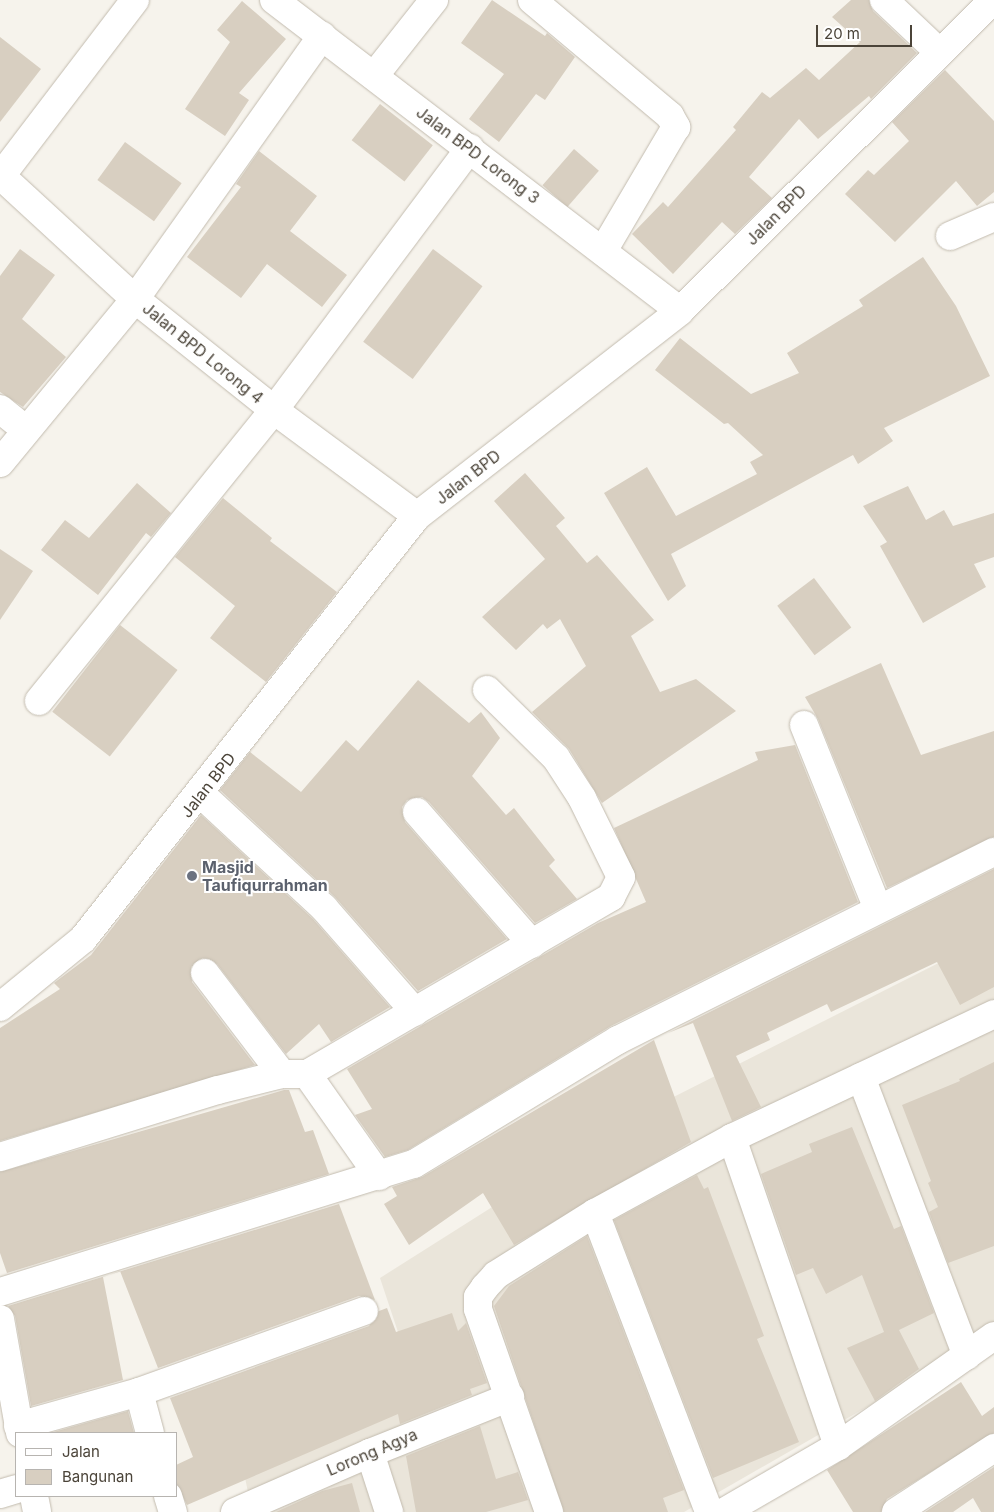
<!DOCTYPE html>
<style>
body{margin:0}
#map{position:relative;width:994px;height:1512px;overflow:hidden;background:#f6f3ec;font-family:Inter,sans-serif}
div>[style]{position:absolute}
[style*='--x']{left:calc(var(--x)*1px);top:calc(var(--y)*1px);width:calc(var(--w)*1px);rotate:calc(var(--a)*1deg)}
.residential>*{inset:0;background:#eae5da}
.building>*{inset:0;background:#d8cfc1;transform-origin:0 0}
.roads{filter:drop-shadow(0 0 1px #c2bbae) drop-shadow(0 0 1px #c2bbae)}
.street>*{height:28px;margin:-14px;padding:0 14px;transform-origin:14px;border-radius:14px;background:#fff}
.dots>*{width:14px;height:14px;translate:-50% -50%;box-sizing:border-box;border:2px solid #fff;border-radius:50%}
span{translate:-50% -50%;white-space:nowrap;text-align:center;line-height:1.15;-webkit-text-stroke:4px #fff;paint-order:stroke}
.street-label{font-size:16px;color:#4b4439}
.worship-label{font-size:16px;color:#5b616d;font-weight:700}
.left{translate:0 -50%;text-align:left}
.legend{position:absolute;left:15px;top:1432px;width:162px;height:65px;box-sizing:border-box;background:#fff;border:1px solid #b7b4b0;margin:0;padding:6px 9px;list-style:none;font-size:15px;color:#4b4439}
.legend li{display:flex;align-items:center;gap:10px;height:25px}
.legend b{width:25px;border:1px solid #b7b4b0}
.scale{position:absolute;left:816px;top:25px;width:96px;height:22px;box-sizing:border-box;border:2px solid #4b4439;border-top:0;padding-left:6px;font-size:15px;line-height:18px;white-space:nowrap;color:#4b4439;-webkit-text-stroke:4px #fff;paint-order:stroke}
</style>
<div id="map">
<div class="residential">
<div style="clip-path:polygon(994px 935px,994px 1334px,684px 1512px,252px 1512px,239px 1448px,411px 1371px,380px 1278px,636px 1116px)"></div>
</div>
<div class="building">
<div style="clip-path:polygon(492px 0,545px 36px,547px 33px,575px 57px,545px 100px,536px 94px,499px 142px,469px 119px,504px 74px,461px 43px)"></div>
<div style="clip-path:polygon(851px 0,869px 0,873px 11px,917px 53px,871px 99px,869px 96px,818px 139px,799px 119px,749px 177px,772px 198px,735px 234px,722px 222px,673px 274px,632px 234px,663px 202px,668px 207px,736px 130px,733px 127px,762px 92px,770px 98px,806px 68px,819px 80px,860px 42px,832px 17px)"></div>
<div style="clip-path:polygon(242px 1px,286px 39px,239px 93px,249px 100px,225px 136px,185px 109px,230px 42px,217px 30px)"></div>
<div style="clip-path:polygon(0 37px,41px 69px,0 122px)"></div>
<div style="clip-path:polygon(945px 70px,994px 121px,994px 192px,977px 206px,956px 181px,895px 242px,845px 194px,868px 170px,874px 175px,909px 141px,892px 122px)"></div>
<div style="left:380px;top:104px;width:67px;height:46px;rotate:38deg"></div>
<div style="left:125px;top:142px;width:70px;height:47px;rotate:36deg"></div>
<div style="left:574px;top:149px;width:33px;height:48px;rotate:41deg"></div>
<div style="clip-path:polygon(259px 151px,317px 196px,290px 231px,347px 275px,322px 307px,267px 264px,241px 298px,187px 257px,241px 187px,236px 184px)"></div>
<div style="clip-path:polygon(20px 249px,55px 275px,22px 319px,66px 357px,23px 407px,0 392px,0 276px)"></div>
<div style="left:433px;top:249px;width:62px;height:116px;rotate:37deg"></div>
<div style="clip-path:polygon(923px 257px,956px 306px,990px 376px,884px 428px,893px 441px,858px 464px,853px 455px,671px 554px,686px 586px,668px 601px,604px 493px,647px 467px,676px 516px,757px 474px,750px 462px,763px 455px,728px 423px,724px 424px,655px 370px,680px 338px,751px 394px,799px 373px,787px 353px,863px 306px,859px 300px)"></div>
<div style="clip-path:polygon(525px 473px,565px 518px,556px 526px,587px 563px,597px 555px,654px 620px,631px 636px,660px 692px,696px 679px,736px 711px,602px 803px,569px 749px,532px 712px,586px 666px,560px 619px,547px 629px,543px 624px,516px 650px,482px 617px,545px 559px,494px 501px)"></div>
<div style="clip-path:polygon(137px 483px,171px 513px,151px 537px,146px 533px,98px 595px,41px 550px,65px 520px,89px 538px)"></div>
<div style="clip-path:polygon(908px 486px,926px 520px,944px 510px,953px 526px,994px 513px,994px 557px,974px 564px,986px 587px,923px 623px,880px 546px,887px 542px,863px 506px)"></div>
<div style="clip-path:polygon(223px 498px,272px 538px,270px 541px,337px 592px,266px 682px,210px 638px,235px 606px,175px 557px)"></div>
<div style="clip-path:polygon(0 549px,33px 571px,0 620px)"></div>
<div style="left:814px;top:578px;width:62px;height:46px;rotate:53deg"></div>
<div style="left:120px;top:625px;width:73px;height:110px;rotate:38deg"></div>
<div style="clip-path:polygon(881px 663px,921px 755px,994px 731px,994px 837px,887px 888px,818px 719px,805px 697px)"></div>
<div style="clip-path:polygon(418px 680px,469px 723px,481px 712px,500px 738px,472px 776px,506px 815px,514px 808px,555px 860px,549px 866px,577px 899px,535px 923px,429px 802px,422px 797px,407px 800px,402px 807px,405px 822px,507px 939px,418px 991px,335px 897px,220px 790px,250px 752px,301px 792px,346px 740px,358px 751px)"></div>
<div style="clip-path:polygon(795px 745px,858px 902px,611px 1026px,408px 1150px,385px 1157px,355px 1115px,372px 1109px,347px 1069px,598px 923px,646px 902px,614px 828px,758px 760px,755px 752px)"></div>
<div style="clip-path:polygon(201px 815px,313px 919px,390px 1007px,331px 1042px,319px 1024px,286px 1054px,217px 964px,203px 958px,191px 967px,192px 982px,255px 1065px,0 1141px,0 1028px,60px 989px,54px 983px,91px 955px)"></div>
<div style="clip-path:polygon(994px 869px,994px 987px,960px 1005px,937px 962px,831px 1012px,827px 1004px,767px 1033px,770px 1040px,736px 1056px,761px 1107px,732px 1121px,693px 1023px,668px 1033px)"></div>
<div style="clip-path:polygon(654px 1040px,691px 1142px,514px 1245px,483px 1193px,409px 1245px,384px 1204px,397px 1196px,392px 1187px,422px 1177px)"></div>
<div style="clip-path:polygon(994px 1062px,994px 1246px,948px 1263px,929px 1212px,938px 1207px,928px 1183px,931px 1181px,902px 1105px,960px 1081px,959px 1079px)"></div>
<div style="clip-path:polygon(284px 1090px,289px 1090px,305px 1132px,313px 1130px,329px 1174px,7px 1273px,0 1253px,0 1172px)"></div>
<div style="clip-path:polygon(852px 1127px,894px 1229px,901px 1226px,934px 1313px,899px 1330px,919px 1369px,875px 1401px,847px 1348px,884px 1332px,862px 1275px,826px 1294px,813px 1268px,796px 1275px,761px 1174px,812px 1152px,809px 1144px)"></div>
<div style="clip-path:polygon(697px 1175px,704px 1189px,708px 1187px,764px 1336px,757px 1339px,799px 1442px,713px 1478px,614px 1220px)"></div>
<div style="clip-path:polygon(339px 1204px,375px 1300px,359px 1296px,158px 1368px,120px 1271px,103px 1277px,123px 1380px,31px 1406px,15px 1316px,8px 1306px)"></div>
<div style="clip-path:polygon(587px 1236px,684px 1490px,663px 1498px,668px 1512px,564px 1512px,494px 1306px,509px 1286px)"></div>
<div style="clip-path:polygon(387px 1308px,396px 1332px,452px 1313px,458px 1331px,466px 1323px,487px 1383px,470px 1389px,472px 1395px,400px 1424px,398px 1414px,187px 1505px,176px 1483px,176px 1465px,193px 1457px,170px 1398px,369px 1326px,379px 1311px)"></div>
<div style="clip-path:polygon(961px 1382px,982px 1416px,994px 1407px,994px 1433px,887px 1499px,881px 1512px,853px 1512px,827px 1470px)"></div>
<div style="clip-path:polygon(128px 1411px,134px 1433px,50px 1433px)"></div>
<div style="clip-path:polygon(480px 1426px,496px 1479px,518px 1472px,528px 1500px,486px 1512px,416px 1512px,406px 1456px)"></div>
<div style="clip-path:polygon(994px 1467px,994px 1512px,981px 1512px,973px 1498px,953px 1512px,925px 1512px)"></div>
<div style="clip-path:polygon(352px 1483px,360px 1512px,276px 1512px,322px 1491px)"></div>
</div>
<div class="roads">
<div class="street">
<div style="--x:274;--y:0;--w:511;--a:37.45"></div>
<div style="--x:532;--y:0;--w:180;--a:40"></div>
<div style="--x:670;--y:116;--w:13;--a:61"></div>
<div style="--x:676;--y:127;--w:144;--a:120.5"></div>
<div style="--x:884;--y:0;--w:76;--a:43.4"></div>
<div style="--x:374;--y:76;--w:97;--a:-51.7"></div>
<div style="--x:0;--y:175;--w:183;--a:42.6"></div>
<div style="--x:135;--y:299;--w:323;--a:-54.6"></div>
<div style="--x:1;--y:176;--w:221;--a:-52.7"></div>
<div style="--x:950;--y:236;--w:48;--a:-23.4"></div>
<div style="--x:0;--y:409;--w:27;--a:39"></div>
<div style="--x:0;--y:463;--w:212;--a:-50.5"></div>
<div style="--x:135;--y:299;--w:178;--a:38.6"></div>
<div style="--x:274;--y:410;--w:178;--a:36.5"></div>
<div style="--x:39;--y:701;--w:374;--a:-51.1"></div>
<div style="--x:274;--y:410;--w:327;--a:-53.2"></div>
<div style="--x:804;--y:725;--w:198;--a:68.1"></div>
<div style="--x:201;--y:794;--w:168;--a:42.8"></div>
<div style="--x:324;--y:908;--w:138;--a:48.8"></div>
<div style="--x:417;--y:812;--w:175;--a:48.9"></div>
<div style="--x:205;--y:973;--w:127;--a:52.7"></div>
<div style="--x:0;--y:1007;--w:107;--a:-39.3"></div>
<div style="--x:83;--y:939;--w:539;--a:-51.71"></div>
<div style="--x:417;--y:516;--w:333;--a:-37.9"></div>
<div style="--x:680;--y:311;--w:441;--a:-44.8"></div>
<div style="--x:307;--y:1074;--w:125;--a:54.8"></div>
<div style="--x:861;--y:1077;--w:298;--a:69.2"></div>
<div style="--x:732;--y:1138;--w:326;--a:71"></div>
<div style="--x:0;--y:1157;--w:228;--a:-17.1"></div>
<div style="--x:218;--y:1090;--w:66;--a:-14"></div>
<div style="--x:282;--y:1074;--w:25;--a:0"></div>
<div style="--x:307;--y:1074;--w:352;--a:-30.2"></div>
<div style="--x:611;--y:897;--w:22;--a:-63"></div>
<div style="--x:621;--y:877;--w:88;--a:-116.3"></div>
<div style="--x:582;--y:798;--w:48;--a:-123"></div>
<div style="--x:556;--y:758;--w:97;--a:-135.4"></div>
<div style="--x:595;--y:1213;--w:320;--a:69.1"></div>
<div style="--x:0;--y:1292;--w:433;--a:-17.2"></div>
<div style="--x:414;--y:1164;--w:239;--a:-31.3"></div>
<div style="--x:618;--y:1040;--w:420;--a:-26.6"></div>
<div style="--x:0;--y:1319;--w:116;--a:80"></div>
<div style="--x:139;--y:1392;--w:42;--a:75"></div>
<div style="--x:18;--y:1426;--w:126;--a:-15.7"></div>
<div style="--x:139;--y:1392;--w:239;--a:-19.8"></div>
<div style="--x:370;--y:1453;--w:62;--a:72.1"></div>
<div style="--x:0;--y:1494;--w:17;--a:-17"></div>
<div style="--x:34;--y:1496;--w:16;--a:79"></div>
<div style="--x:168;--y:1496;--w:17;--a:73"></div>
<div style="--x:235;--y:1512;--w:147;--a:-23.6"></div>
<div style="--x:370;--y:1453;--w:151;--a:-21.8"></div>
<div style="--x:549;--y:1512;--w:215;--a:-109.3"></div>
<div style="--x:478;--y:1309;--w:12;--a:-90"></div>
<div style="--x:478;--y:1297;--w:12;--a:-55"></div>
<div style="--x:485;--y:1287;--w:16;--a:-47"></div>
<div style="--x:496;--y:1275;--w:117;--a:-32.1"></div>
<div style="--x:595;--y:1213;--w:156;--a:-28.7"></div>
<div style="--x:732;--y:1138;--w:290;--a:-25.3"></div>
<div style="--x:724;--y:1512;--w:132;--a:-30.1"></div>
<div style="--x:838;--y:1446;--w:191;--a:-35.2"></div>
<div style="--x:896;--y:1512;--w:117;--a:-33.1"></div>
</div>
</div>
<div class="dots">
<div style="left:192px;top:876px;background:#6b7280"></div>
</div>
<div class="street-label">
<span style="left:478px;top:155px;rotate:37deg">Jalan BPD Lorong 3</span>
<span style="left:776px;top:215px;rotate:-45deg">Jalan BPD</span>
<span style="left:203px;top:353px;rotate:39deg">Jalan BPD Lorong 4</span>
<span style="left:468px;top:477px;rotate:-38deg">Jalan BPD</span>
<span style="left:208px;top:785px;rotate:-52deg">Jalan BPD</span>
<span style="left:372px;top:1452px;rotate:-23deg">Lorong Agya</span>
</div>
<div class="worship-label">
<span class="left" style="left:202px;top:876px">Masjid<br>Taufiqurrahman</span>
</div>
<ul class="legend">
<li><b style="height:6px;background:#fff"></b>Jalan</li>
<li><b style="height:14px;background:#d8cfc1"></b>Bangunan</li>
</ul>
<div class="scale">20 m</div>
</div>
